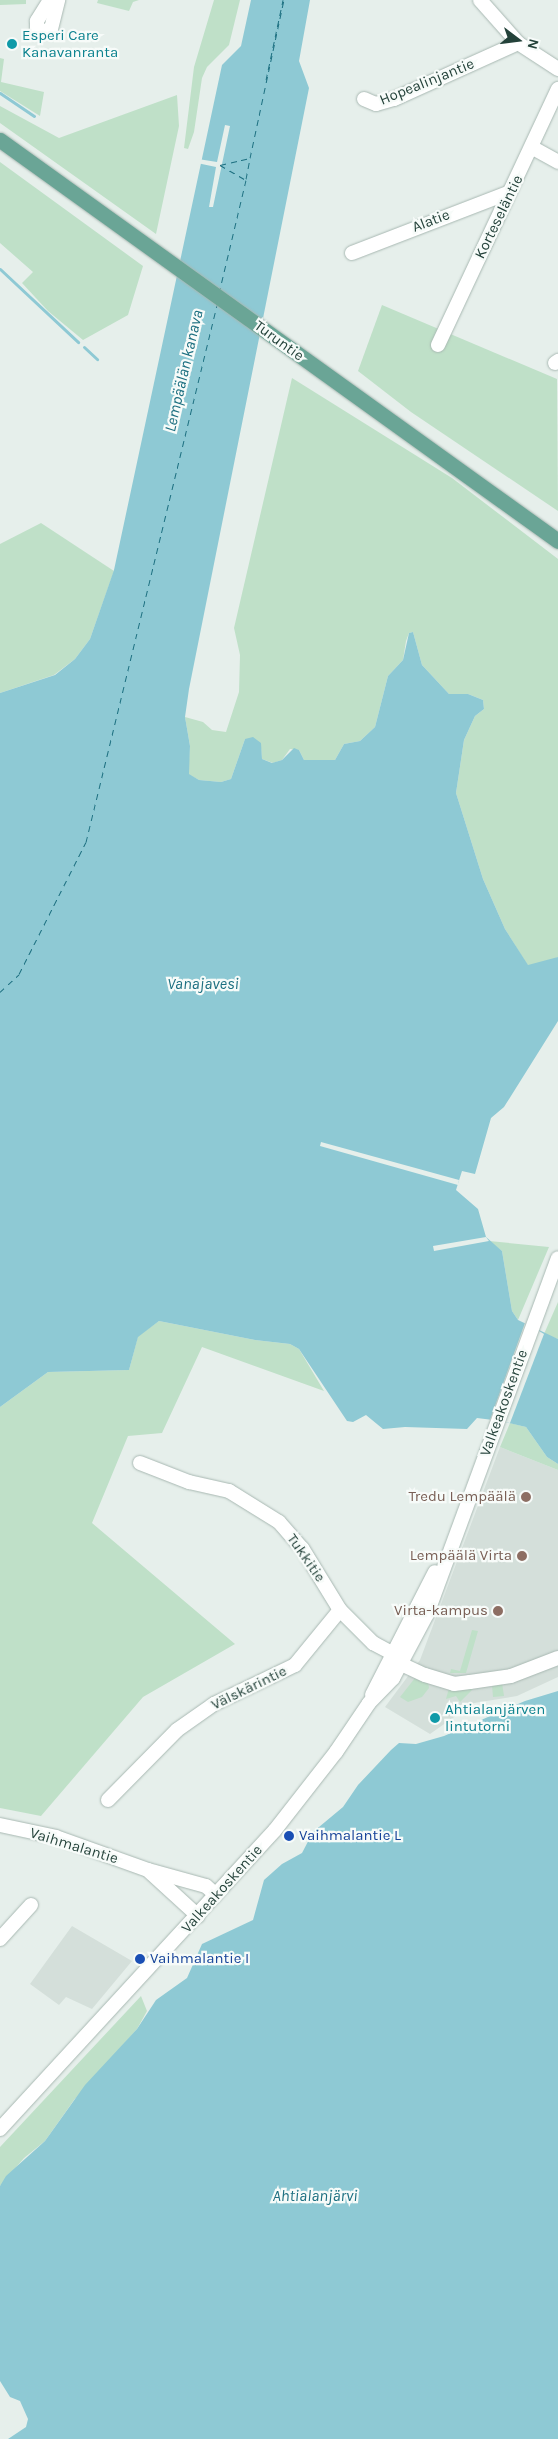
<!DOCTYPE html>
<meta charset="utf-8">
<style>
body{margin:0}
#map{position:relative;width:558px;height:2439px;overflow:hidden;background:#e6efeb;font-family:Karla,sans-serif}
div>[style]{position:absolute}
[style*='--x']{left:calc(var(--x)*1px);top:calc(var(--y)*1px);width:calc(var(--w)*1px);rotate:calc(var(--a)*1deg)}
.built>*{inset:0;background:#d4dfda}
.green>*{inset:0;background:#bfe0c8}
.water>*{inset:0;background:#8ec9d4}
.pier>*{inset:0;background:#e6efeb}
.stream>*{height:3px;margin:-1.5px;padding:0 1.5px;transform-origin:1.5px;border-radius:1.5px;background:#8ec9d4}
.ferry>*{height:1px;margin-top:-0.5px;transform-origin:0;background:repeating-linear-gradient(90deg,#1c6f80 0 6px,transparent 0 11px)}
.roads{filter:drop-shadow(0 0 1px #a8b8b2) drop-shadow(0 0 1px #a8b8b2)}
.minor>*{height:14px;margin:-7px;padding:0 7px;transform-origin:7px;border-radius:7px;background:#fff}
.major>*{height:15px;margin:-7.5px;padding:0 7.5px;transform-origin:7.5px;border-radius:7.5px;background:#6aa596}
.dots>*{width:14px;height:14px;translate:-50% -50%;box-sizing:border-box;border:2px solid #f7fbf9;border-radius:50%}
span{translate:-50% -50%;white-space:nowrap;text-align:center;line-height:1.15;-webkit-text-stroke:4.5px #f7fbf9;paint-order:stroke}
.culture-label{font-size:15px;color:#0d838f}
.left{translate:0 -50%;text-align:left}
.street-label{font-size:15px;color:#24423a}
.education-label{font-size:15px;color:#785e54}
.right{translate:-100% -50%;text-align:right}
.transit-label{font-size:15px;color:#164399}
.water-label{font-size:16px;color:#1c6f80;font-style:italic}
.north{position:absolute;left:493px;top:15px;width:50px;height:50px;-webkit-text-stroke:4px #f7fbf9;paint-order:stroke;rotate:105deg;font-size:14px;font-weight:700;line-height:20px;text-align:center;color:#24423a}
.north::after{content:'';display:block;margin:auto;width:18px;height:22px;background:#24423a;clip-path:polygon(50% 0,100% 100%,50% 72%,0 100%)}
</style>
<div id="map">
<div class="built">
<div style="clip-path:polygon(500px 1447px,558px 1470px,558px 1677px,517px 1696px,474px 1703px,430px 1734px,385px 1707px,420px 1660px)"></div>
<div style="clip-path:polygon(72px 1926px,132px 1961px,92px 2009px,66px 1997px,59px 2005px,30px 1984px)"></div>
</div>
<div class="green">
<div style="clip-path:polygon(0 0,26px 0,26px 4px,0 5px)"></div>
<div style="clip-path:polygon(98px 0,139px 0,133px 2px,129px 11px,97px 3px)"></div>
<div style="clip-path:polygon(214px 0,240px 0,229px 45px,207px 67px,202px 78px,194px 132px,188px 149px,184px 148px,194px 67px)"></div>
<div style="clip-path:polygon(0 58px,4px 59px,1px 82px,44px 92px,40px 116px,0 91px)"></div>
<div style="clip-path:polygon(177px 95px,179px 126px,156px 234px,0 123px,0 106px,59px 138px)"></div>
<div style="clip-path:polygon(0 162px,143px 266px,128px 315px,83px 340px,48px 311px,22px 283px,33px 272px,0 243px)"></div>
<div style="clip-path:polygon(382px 305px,557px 379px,558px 511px,411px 412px,358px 371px)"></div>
<div style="clip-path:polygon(292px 378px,452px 478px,558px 559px,558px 957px,552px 960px,528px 966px,505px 929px,483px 879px,456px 793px,464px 740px,475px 716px,484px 709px,483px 700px,468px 694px,449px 694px,422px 665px,413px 632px,409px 633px,406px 641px,403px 660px,388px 676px,375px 727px,360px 741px,344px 744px,335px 760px,304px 760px,299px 750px,290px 749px,282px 760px,273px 763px,262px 759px,261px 748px,245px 739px,231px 779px,221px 782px,199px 780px,188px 774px,190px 746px,185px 717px,203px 722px,212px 730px,226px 732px,239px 692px,240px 655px,234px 628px)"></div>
<div style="clip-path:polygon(41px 523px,114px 571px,90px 639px,75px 659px,54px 675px,0 693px,0 544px)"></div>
<div style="clip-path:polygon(489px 1241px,549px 1247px,518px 1320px,512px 1311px,502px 1251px)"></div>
<div style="clip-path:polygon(558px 1302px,558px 1339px,544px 1334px)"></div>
<div style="clip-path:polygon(159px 1321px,255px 1340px,290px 1344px,299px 1349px,324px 1391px,202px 1347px,162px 1433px,128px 1436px,92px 1523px,235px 1644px,143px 1697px,41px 1816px,0 1808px,0 1407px,48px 1372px,129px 1370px,138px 1336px)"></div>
<div style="clip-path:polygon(510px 1423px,526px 1427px,547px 1457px,558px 1464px,558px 1470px,500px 1447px)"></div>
<div style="clip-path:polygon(472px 1630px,478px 1631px,466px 1673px,450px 1673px,451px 1669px,460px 1671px)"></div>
<div style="clip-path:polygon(415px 1678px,428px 1682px,429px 1688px,422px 1697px,408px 1702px,400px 1697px)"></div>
<div style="clip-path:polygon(502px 1683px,504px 1696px,493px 1697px,492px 1685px)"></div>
<div style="clip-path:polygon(449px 1688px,473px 1689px,460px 1702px,456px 1696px,446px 1699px)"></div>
<div style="clip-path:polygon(141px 1996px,147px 2011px,137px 2029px,74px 2100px,45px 2141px,24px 2158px,0 2186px,0 2147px)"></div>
</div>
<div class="water">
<div style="clip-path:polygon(251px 0,310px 0,299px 61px,309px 88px,189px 689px,185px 717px,190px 746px,189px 774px,199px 780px,221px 782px,231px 779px,245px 739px,253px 737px,261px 743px,262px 759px,272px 763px,282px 760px,294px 748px,299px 750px,304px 760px,335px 760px,344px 744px,360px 741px,375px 727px,388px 676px,403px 660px,409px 633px,413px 632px,422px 665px,449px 694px,468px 694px,483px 700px,484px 709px,475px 716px,464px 740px,456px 793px,483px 879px,505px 929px,528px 965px,558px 957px,558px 1021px,504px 1107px,491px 1118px,475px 1174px,462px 1171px,456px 1190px,478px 1209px,486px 1237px,502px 1251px,512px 1311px,518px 1320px,558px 1339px,558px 1464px,547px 1457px,526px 1427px,501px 1421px,477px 1418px,467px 1429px,405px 1427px,383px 1429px,366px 1415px,353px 1422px,347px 1421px,299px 1349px,290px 1344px,255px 1340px,159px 1321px,138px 1337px,129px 1370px,48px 1372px,0 1407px,0 693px,55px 675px,75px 659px,90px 639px,114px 570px,222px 65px,241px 46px)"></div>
<div style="clip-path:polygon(558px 1691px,558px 2439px,8px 2439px,26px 2427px,28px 2419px,20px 2401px,10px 2397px,0 2381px,0 2186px,6px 2176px,45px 2141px,85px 2085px,137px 2029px,156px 2000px,187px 1978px,202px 1944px,253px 1920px,264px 1880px,282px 1864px,302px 1853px,313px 1832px,343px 1807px,358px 1785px,391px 1750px,399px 1743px,416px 1744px,444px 1736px,525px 1701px)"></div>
</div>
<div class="pier">
<div style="clip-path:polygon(225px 125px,230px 126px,213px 207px,209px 207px,216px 167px,197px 163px,198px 159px,217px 162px)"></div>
<div style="clip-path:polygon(321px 1142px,459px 1180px,458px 1185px,320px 1146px)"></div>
<div style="clip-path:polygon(486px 1237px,489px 1241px,434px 1251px,433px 1246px)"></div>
<div style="clip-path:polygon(525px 1323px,544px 1334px,510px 1423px,490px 1420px)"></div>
</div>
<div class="stream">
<div style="--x:0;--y:93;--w:41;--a:34.1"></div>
<div style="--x:0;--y:269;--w:107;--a:43.1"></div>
<div style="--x:84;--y:347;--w:18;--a:43"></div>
</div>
<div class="ferry">
<div style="--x:266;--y:80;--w:82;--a:-78"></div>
<div style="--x:220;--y:165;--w:30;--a:30"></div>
<div style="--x:246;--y:180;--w:112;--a:103.4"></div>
<div style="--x:220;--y:165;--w:31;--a:-13"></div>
<div style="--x:250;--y:158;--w:162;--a:-77.9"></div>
<div style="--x:246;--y:179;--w:20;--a:-79"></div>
<div style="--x:0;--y:992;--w:26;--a:-43"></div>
<div style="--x:19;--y:974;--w:148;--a:-63.1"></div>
<div style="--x:86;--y:842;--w:553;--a:-76.29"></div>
</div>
<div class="roads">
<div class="minor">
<div style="--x:50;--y:0;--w:25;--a:122"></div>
<div style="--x:37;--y:21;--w:7;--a:90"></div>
<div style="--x:37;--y:28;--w:6;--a:45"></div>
<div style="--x:41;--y:32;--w:10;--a:-17"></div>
<div style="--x:51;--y:29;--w:30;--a:-76"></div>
<div style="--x:480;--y:0;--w:57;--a:48.5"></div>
<div style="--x:364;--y:99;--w:13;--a:23"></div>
<div style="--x:376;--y:104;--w:19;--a:-16"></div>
<div style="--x:394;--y:99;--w:136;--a:-24.3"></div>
<div style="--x:518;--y:43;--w:48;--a:33"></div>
<div style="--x:533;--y:148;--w:29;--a:29"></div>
<div style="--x:352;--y:253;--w:169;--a:-21.1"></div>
<div style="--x:438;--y:345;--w:283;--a:-64.9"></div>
<div style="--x:555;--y:363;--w:4;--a:-34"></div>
<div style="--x:140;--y:1463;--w:53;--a:21.2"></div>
<div style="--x:189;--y:1482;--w:41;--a:12.7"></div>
<div style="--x:229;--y:1491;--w:59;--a:31.8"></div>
<div style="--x:279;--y:1522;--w:35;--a:49"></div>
<div style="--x:302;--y:1548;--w:73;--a:58.5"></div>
<div style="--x:340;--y:1610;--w:47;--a:45"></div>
<div style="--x:373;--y:1643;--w:21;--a:28"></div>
<div style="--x:392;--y:1653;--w:14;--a:51"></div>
<div style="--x:401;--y:1664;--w:26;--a:25"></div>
<div style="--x:425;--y:1675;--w:30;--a:17"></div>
<div style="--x:454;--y:1684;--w:16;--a:-7"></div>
<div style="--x:470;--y:1682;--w:41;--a:-8.3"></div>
<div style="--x:511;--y:1676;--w:50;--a:-21"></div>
<div style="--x:372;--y:1695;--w:138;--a:-62.9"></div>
<div style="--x:108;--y:1800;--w:98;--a:-45.4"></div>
<div style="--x:177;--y:1730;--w:45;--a:-35.1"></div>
<div style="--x:214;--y:1704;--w:90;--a:-25.7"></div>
<div style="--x:295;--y:1665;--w:71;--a:-50.7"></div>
<div style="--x:0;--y:1825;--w:57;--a:12.1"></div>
<div style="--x:56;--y:1837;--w:98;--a:19.7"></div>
<div style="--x:148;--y:1870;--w:60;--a:15.4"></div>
<div style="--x:206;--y:1886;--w:13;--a:42"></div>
<div style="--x:150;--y:1872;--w:65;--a:42.5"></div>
<div style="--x:0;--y:1939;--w:46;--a:-47.6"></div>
<div style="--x:0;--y:2129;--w:406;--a:-47.4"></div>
<div style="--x:275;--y:1830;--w:99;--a:-52"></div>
<div style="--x:336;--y:1752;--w:59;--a:-56"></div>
<div style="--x:369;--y:1703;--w:35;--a:-46"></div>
<div style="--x:393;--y:1678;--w:72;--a:-62"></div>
<div style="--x:427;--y:1614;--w:379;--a:-69.8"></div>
</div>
<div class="major">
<div style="--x:0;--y:140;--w:687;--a:35.7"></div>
</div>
</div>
<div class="dots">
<div style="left:12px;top:44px;background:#0f9aa8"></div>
<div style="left:526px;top:1497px;background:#8d6e63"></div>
<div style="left:522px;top:1556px;background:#8d6e63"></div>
<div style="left:498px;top:1611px;background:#8d6e63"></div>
<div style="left:435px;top:1718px;background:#0f9aa8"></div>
<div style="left:289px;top:1836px;background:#1a4fb4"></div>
<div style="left:140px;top:1959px;background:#1a4fb4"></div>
</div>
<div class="culture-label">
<span class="left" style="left:22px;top:44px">Esperi Care<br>Kanavanranta</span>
<span class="left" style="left:445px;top:1718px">Ahtialanjärven<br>lintutorni</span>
</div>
<div class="street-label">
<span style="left:427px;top:82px;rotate:-22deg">Hopealinjantie</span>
<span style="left:499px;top:217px;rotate:-64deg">Korteseläntie</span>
<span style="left:431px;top:221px;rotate:-21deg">Alatie</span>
<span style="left:279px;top:341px;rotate:36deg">Turuntie</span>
<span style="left:504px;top:1403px;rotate:-70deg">Valkeakoskentie</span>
<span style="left:306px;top:1558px;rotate:55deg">Tukkitie</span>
<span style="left:249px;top:1688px;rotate:-26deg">Välskärintie</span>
<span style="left:74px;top:1846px;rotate:17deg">Vaihmalantie</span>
<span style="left:222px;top:1889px;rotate:-48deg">Valkeakoskentie</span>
</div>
<div class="education-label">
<span class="right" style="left:516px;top:1497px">Tredu Lempäälä</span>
<span class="right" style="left:512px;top:1556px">Lempäälä Virta</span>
<span class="right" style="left:488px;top:1611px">Virta-kampus</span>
</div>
<div class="transit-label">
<span class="left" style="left:299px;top:1836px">Vaihmalantie L</span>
<span class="left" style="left:150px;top:1959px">Vaihmalantie I</span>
</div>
<div class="water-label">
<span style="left:184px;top:371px;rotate:-77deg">Lempäälän kanava</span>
<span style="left:203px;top:984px">Vanajavesi</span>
<span style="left:315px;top:2196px">Ahtialanjärvi</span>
</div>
<div class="north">N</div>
</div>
